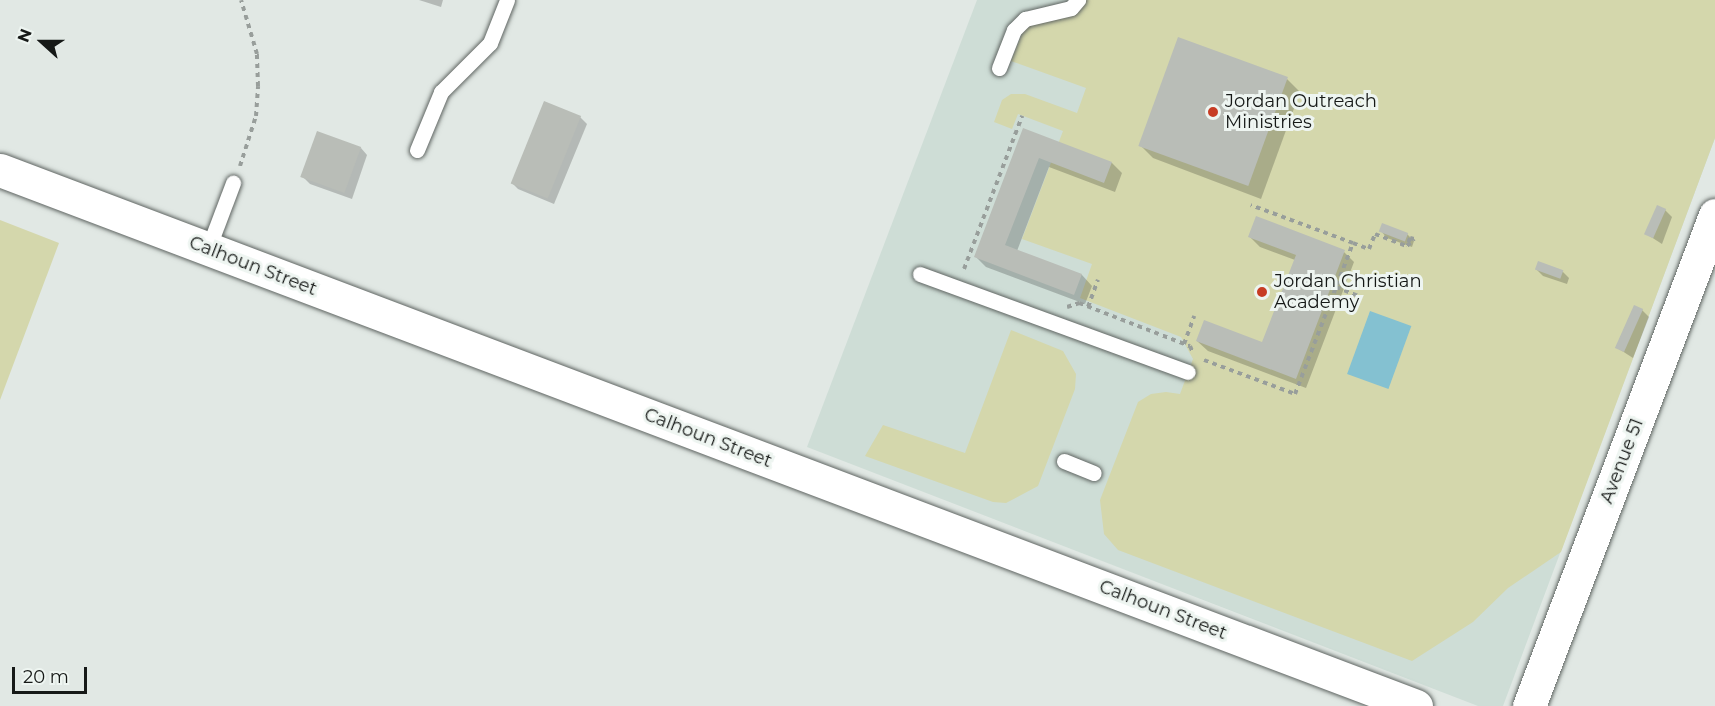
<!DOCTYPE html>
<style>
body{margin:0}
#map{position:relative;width:1715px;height:706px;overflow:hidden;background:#e1e8e4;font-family:Montserrat,sans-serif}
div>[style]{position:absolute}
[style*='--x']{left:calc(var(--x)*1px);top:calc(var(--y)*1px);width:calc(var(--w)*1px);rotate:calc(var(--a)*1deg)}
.built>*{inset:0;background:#ceddd6}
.green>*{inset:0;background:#d4d7ac}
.water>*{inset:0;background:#84c1d1;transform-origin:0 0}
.shadow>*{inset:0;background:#0003}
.building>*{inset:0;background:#b9bdb7;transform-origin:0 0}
.path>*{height:4px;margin-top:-2px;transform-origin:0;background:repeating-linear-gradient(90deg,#989e9b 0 4.5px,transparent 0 9px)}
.roads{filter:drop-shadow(0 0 2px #5f6562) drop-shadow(0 0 2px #5f6562)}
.service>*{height:15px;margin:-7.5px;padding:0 7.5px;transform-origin:7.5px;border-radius:7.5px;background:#fff}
.tertiary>*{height:33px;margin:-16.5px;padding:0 16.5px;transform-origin:16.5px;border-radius:16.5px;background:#fff}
.dots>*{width:16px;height:16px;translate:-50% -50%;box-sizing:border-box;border:3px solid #eef5f1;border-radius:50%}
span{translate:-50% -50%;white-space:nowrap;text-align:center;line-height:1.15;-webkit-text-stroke:6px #eef5f1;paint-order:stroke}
.poi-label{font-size:18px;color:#161917}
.left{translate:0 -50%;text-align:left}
.street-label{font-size:18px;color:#161917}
.north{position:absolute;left:12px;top:12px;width:60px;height:60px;-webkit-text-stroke:4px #eef5f1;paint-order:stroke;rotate:291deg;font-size:16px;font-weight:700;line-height:24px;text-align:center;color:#161917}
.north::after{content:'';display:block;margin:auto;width:21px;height:27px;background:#161917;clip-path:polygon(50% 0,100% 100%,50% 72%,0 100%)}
.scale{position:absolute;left:12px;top:667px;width:75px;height:27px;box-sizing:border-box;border:3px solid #161917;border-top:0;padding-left:8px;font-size:18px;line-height:21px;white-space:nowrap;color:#161917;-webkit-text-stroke:4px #eef5f1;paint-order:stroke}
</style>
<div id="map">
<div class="built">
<div style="clip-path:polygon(977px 0,1715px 0,1715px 138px,1503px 706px,1478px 706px,807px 447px)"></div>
</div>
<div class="green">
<div style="clip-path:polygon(1081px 0,1715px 0,1715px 138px,1561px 552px,1508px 588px,1473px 622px,1412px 661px,1118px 550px,1104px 534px,1100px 500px,1138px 402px,1151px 394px,1166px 392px,1180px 394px,1193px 359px,1181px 337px,1080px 298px,1092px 264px,1022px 239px,1063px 131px,1018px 114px,1012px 129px,994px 122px,1002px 100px,1011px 94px,1025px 94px,1077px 113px,1086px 88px,1011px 61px,1024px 29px,1079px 4px)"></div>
<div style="clip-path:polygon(0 220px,59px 243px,0 400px)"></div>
<div style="clip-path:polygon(1011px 330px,1063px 351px,1076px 374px,1075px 389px,1038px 486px,1006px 503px,993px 502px,865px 456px,883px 425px,965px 453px)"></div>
</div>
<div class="water">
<div style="left:1370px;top:311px;width:44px;height:67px;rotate:20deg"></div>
</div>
<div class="shadow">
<div style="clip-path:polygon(419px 0,443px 0,441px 7px)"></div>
<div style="clip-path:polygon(1287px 79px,1300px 92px,1261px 199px,1153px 158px,1140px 145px)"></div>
<div style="clip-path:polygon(580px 117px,587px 124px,554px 204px,518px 189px,512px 183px)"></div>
<div style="clip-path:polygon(1024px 130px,1112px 163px,1122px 173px,1115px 192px,1049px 167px,1017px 251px,1082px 275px,1092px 286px,1085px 304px,986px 267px,976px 257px)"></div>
<div style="clip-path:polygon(361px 148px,367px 155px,352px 199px,310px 184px,303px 177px)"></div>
<div style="clip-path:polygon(1665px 210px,1672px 217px,1662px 244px,1648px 235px)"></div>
<div style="clip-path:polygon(1381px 231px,1407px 234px,1414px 241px,1412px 247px,1387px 238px)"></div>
<div style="clip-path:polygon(1250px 237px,1344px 252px,1354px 262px,1306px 388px,1208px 351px,1197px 341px,1263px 344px,1295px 260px,1260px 247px)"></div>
<div style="clip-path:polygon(1536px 269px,1562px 271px,1569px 278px,1567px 284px,1543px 276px)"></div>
<div style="clip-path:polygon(1642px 310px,1649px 317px,1633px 358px,1619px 349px)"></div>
</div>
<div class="building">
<div style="left:1178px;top:37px;width:117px;height:116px;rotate:20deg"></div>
<div style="left:544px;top:101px;width:40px;height:89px;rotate:22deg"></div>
<div style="clip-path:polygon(1023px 128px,1112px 162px,1104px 183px,1039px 158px,1005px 245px,1082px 274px,1074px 295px,974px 257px)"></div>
<div style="left:317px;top:131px;width:47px;height:49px;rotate:20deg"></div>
<div style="left:1657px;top:205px;width:10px;height:32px;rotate:24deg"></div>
<div style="clip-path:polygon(1256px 216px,1345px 250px,1296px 379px,1196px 341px,1204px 320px,1262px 342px,1296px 255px,1248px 237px)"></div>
<div style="left:1382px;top:223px;width:28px;height:9px;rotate:21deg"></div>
<div style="left:1538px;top:261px;width:27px;height:9px;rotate:20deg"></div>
<div style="left:1634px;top:305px;width:10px;height:47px;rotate:24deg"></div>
</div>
<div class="path">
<div style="--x:240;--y:166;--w:52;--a:-72.3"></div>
<div style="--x:256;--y:116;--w:30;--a:-86"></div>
<div style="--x:258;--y:86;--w:32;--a:-92"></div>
<div style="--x:257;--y:54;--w:56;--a:-106.5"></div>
<div style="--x:1353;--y:243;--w:17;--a:21"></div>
<div style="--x:1369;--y:249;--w:16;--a:-68"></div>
<div style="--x:1375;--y:234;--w:34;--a:21"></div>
<div style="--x:1407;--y:246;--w:10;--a:-45"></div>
<div style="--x:1414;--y:239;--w:4;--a:-166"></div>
<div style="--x:1410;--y:238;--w:9;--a:111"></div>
<div style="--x:964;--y:269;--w:164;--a:-69.2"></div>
<div style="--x:1336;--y:287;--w:27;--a:22"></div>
<div style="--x:1067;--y:307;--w:13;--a:-18"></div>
<div style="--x:1079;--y:303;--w:119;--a:21.2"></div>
<div style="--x:1190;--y:346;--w:8;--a:67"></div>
<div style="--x:1088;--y:307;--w:29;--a:-70"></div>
<div style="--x:1184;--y:344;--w:30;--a:-70"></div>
<div style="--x:1204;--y:360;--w:97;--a:20.5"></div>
<div style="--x:1295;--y:394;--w:162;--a:-69"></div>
<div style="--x:1353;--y:243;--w:109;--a:-159.6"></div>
</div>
<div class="roads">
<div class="service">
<div style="--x:999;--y:68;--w:41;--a:-68.5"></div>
<div style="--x:1014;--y:30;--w:16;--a:-45"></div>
<div style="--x:1025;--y:19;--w:47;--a:-13.4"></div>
<div style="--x:1071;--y:8;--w:11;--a:-49"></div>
<div style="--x:417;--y:150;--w:63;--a:-67.5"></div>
<div style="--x:441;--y:92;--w:69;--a:-45"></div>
<div style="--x:490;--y:43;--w:46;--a:-68.4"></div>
<div style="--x:208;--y:249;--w:71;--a:-69.3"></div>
<div style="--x:920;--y:274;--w:285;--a:20.1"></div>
<div style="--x:1064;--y:461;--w:32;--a:22"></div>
</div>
<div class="tertiary">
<div style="--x:0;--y:170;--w:1514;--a:20.73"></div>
<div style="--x:1529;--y:706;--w:525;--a:-69.25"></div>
</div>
</div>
<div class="dots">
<div style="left:1213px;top:112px;background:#c73c24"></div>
<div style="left:1262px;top:292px;background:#c73c24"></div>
</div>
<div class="poi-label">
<span class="left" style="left:1225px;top:112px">Jordan Outreach<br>Ministries</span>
<span class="left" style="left:1274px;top:292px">Jordan Christian<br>Academy</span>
</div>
<div class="street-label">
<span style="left:253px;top:266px;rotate:21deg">Calhoun Street</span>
<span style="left:708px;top:438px;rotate:21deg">Calhoun Street</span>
<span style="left:1622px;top:461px;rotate:-69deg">Avenue 51</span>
<span style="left:1163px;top:610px;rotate:21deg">Calhoun Street</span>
</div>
<div class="north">N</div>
<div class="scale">20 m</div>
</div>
